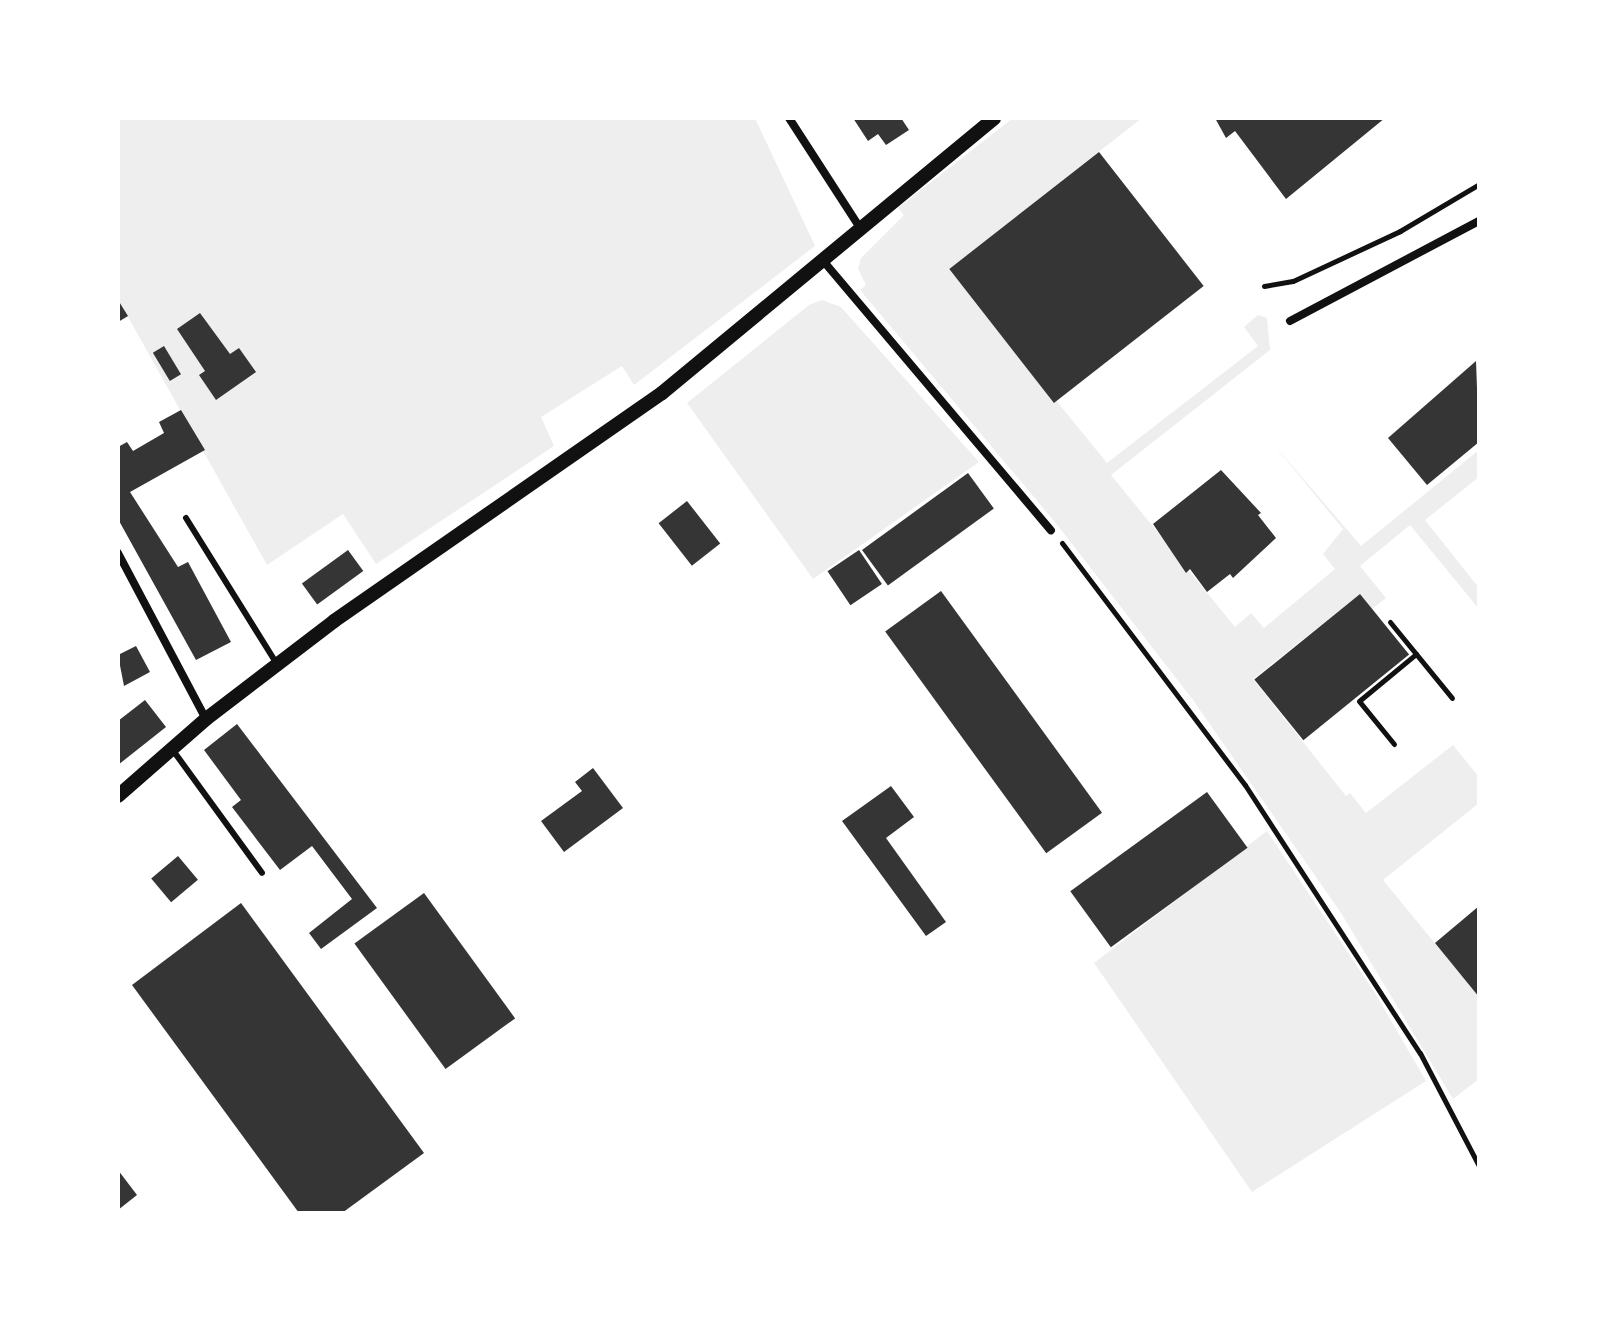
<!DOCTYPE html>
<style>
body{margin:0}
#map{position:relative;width:1597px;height:1331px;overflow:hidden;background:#fff;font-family:"Asap Condensed",sans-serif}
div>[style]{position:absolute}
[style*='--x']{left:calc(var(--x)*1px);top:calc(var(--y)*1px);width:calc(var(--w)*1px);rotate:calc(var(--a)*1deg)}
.green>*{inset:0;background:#eee}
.building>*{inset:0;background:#353535;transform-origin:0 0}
.path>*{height:5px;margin:-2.5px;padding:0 2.5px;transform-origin:2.5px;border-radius:2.5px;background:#111}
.service>*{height:6px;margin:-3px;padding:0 3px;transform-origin:3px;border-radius:3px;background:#111}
.minor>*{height:8px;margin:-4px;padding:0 4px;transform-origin:4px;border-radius:4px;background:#111}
.tertiary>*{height:14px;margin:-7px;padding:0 7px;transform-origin:7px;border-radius:7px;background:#111}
span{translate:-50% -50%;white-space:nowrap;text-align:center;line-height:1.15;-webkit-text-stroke:7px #fff;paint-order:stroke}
.frame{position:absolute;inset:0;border:120px solid #fff;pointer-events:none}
</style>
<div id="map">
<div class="green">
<div style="clip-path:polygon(118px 118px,755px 118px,815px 246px,634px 385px,622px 366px,541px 417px,554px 446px,376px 564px,343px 514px,267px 565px,128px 317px,118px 322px)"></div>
<div style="clip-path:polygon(1013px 118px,1142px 118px,949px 269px,1107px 463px,1258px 346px,1244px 327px,1258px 315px,1267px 318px,1270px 350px,1111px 475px,1235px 627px,1251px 613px,1264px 628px,1335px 569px,1323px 554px,1343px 529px,1270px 440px,1361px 546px,1479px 450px,1479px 477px,1425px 520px,1479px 588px,1479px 609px,1410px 525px,1360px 566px,1386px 598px,1372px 609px,1360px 594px,1253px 679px,1346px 796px,1350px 793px,1366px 813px,1453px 745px,1479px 777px,1479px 803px,1383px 880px,1479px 997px,1479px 1079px,1453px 1099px,1341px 913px,1193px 700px,1055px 522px,860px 290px,866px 285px,858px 269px,861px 258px,904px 215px,898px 208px)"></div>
<div style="clip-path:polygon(822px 300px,841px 307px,979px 462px,813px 579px,687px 403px,809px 305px)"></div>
<div style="clip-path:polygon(1267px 831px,1375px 993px,1426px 1081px,1252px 1192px,1094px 963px)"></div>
</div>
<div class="building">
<div style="clip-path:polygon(853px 118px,901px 118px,909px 130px,886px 145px,878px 134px,868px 141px)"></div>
<div style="clip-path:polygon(1215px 118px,1385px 118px,1286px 199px,1235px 131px,1226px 138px)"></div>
<div style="left:1099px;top:152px;width:170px;height:190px;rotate:52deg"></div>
<div style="clip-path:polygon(118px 300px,128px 316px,118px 322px)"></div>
<div style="clip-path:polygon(200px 313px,230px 354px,239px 348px,256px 372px,216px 400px,199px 375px,205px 371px,177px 329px)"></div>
<div style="left:164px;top:346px;width:33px;height:13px;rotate:59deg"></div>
<div style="clip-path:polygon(1476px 361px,1479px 442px,1427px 485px,1388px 438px)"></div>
<div style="clip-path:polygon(181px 410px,205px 450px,130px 492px,178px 567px,188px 562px,231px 642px,196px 660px,118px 519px,118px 447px,127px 442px,133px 451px,164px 433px,159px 422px)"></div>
<div style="clip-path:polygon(1221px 470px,1261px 513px,1258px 515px,1276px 538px,1233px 578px,1230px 574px,1207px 592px,1190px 569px,1186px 573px,1153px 524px)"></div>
<div style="left:968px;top:473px;width:44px;height:131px;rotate:54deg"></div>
<div style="left:687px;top:501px;width:54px;height:36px;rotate:52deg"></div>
<div style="left:348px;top:550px;width:26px;height:57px;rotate:54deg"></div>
<div style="left:859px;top:550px;width:41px;height:38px;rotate:56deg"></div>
<div style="left:941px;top:591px;width:274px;height:69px;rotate:54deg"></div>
<div style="left:1360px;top:594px;width:78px;height:136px;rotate:51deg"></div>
<div style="clip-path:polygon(136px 646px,150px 672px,124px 686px,118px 655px)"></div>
<div style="clip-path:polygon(145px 700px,166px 727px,118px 765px,118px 721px)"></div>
<div style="clip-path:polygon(237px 724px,377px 908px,321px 949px,309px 933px,352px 899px,312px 846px,280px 870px,232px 807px,241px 800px,204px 750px)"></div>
<div style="clip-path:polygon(593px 768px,623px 808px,564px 852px,541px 821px,582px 791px,575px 782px)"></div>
<div style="clip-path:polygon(891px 786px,914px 817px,886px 838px,946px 922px,926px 936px,842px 821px)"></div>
<div style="left:1207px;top:792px;width:69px;height:169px;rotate:54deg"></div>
<div style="left:178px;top:856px;width:31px;height:35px;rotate:50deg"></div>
<div style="left:424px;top:893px;width:155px;height:86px;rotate:54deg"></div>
<div style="clip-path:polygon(241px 903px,424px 1153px,342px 1213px,299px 1213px,132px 985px)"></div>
<div style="clip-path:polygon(1479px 906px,1479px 997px,1435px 943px)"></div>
<div style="clip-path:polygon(118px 1170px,137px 1195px,118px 1210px)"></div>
</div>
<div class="path">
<div style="--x:1264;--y:286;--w:29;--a:-10"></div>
<div style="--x:1293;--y:281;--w:118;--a:-25"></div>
<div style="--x:1400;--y:231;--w:92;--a:-30.7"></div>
<div style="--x:1062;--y:543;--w:303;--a:52.9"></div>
<div style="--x:1245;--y:785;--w:320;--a:56.9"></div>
<div style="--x:1420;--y:1053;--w:127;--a:62.4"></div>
<div style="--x:1390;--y:622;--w:98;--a:50.8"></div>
<div style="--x:1394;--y:744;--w:55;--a:-129.1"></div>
<div style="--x:1359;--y:701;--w:74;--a:-39.5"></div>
</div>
<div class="service">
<div style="--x:186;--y:518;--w:172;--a:58.1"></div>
<div style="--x:172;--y:749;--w:153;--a:54"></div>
</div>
<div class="minor">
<div style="--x:789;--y:118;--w:129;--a:57.1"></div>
<div style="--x:825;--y:263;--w:350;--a:49.8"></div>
<div style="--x:1290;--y:321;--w:214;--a:-27.9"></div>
<div style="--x:118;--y:553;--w:188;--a:62.1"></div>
</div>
<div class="tertiary">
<div style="--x:118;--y:796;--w:117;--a:-41.2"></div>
<div style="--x:206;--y:719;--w:161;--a:-37.4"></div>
<div style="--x:334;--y:621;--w:399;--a:-34.8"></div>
<div style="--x:662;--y:393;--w:431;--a:-39.6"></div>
</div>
<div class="frame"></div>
</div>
